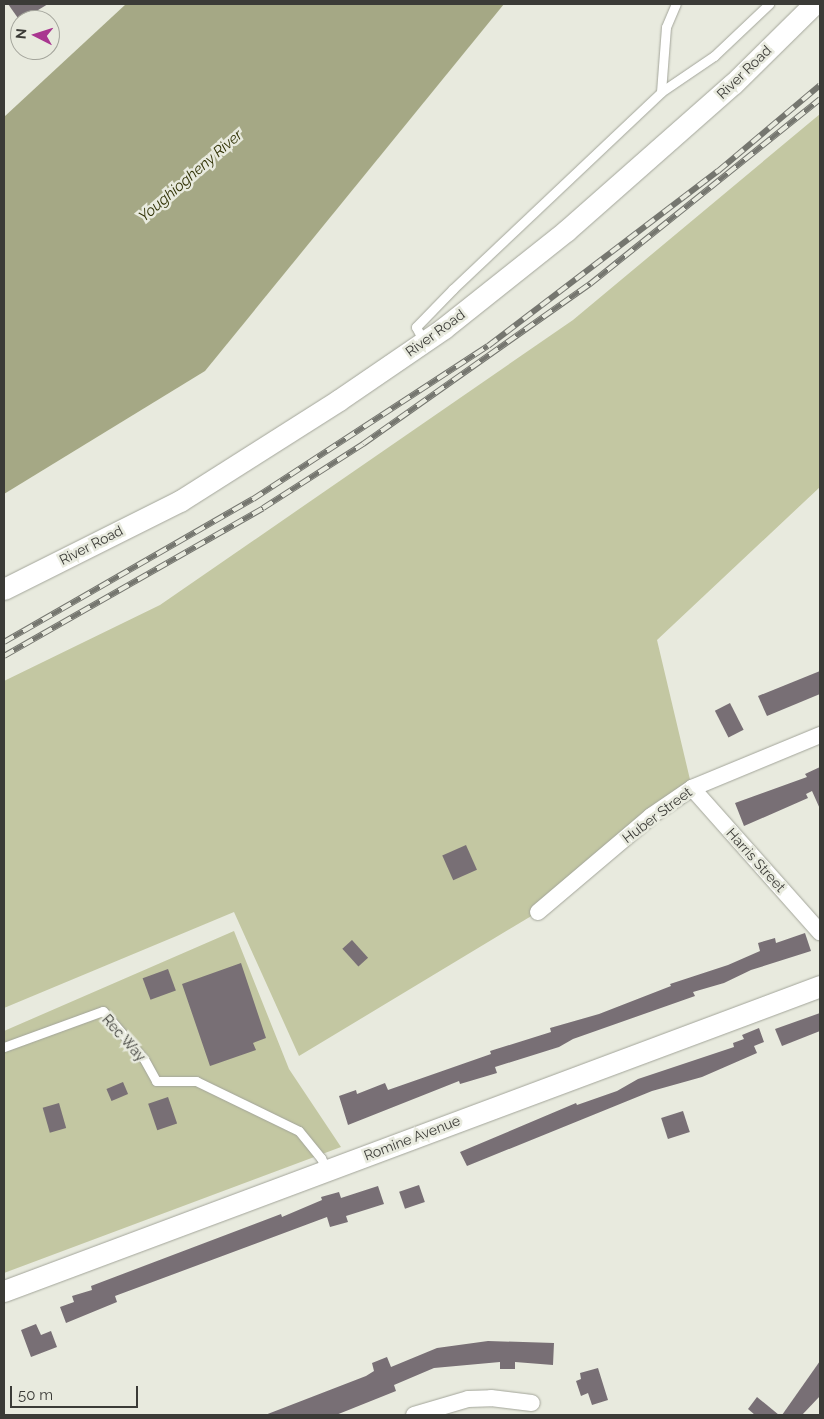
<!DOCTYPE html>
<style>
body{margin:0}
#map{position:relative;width:824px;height:1419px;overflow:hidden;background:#e8eade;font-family:Raleway,sans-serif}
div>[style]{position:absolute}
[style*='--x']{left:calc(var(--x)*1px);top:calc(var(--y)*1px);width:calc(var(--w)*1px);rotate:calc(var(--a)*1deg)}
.green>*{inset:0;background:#c3c7a2}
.water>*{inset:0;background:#a5a885}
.building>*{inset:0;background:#786f75;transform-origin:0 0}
.roads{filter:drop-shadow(0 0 1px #a3a59a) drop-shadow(0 0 1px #a3a59a)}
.service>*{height:9px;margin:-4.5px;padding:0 4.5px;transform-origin:4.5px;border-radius:4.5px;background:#fff}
.minor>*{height:16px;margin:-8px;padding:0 8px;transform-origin:8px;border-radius:8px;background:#fff}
.tertiary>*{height:21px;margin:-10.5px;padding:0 10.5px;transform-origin:10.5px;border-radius:10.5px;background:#fff}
.rail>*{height:5.5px;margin-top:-2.75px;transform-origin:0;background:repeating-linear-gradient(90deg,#e8eade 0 11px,#75766f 0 22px);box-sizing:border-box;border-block:1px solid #75766f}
span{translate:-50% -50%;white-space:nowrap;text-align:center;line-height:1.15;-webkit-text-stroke:5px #e8eade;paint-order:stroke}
.street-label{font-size:14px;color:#3b3b37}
.water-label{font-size:15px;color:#2e3002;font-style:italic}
.frame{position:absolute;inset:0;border:5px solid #3b3b37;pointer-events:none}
.north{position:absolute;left:10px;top:10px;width:50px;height:50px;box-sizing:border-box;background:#e8eade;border:1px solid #a3a49b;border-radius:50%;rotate:275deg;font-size:14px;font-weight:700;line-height:20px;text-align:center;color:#3b3b37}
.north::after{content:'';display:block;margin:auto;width:18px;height:22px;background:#a93690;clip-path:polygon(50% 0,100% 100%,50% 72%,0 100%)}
.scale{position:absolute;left:10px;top:1386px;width:128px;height:22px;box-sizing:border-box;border:2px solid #3b3b37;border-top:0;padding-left:6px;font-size:15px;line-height:18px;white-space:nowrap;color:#3b3b37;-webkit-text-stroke:4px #e8eade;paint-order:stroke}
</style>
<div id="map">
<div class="green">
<div style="clip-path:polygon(820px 114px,820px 487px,657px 640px,692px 788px,538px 912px,299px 1056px,234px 912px,4px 1008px,4px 681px,160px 605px,573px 320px)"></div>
<div style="clip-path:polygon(234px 931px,289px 1069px,341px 1147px,4px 1273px,4px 1031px)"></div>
</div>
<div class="water">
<div style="clip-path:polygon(126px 4px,504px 4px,205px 371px,4px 494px,4px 117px)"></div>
</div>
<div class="building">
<div style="clip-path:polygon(8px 4px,48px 4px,20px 21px)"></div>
<div style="clip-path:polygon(820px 671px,820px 694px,767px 716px,758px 696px)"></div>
<div style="left:730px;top:703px;width:30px;height:17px;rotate:63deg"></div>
<div style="clip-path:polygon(820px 767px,820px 809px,812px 791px,806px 794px,808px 798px,744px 826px,735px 803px,807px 777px,805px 774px)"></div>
<div style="left:466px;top:845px;width:27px;height:26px;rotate:66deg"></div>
<div style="clip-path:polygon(805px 933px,811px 951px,751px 970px,724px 983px,693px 992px,695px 996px,573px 1039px,559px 1047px,495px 1067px,497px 1073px,460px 1084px,459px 1081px,348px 1125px,339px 1096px,356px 1090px,357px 1094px,385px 1083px,388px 1090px,491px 1054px,490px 1051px,551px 1032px,550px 1028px,599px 1014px,671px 986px,670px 984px,728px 965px,760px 951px,758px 943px,775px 938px,776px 943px)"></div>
<div style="left:352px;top:940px;width:24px;height:13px;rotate:48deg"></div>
<div style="clip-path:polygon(241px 963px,266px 1038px,253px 1043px,256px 1050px,210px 1066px,182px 984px)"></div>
<div style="left:168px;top:969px;width:23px;height:27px;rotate:70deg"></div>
<div style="clip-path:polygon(820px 1013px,820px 1031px,782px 1046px,775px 1029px)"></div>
<div style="clip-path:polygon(759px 1028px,764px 1042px,754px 1046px,757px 1053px,702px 1077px,652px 1091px,467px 1166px,460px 1152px,576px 1103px,577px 1105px,617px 1091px,638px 1079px,734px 1047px,733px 1043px,744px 1039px,742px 1035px)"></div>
<div style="left:123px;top:1082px;width:13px;height:18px;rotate:67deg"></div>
<div style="left:168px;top:1097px;width:28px;height:21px;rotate:71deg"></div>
<div style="left:59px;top:1103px;width:26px;height:17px;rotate:74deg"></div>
<div style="left:683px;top:1111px;width:22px;height:23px;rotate:72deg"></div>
<div style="left:419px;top:1185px;width:18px;height:21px;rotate:71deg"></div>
<div style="clip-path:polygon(378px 1186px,384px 1204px,346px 1216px,348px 1222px,330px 1227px,327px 1217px,115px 1296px,117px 1302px,66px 1323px,60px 1307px,74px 1302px,72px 1296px,92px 1290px,91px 1286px,281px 1214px,282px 1217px,322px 1200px,321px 1197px,339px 1192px,341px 1198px)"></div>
<div style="clip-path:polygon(36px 1324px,41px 1335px,51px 1331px,57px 1347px,31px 1357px,21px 1330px)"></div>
<div style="clip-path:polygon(488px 1341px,554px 1343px,553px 1365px,515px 1362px,515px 1369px,500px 1369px,500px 1362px,434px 1368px,394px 1385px,396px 1391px,336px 1415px,265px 1415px,366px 1376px,374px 1371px,372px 1363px,387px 1357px,391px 1367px,437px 1348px)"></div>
<div style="clip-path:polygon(820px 1361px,820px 1396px,802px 1415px,782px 1415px)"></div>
<div style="clip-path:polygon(598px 1368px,608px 1400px,592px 1405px,588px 1393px,581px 1396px,576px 1381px,581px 1379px,580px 1373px)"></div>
<div style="clip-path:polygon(757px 1397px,779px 1415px,755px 1415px,748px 1409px)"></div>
</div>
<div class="roads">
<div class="service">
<div style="--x:661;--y:92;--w:65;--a:-85.6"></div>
<div style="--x:666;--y:27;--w:25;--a:-67"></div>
<div style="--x:424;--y:342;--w:17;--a:-118"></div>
<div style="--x:416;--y:327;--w:53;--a:-45.8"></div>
<div style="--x:453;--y:289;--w:286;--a:-43.4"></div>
<div style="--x:661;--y:92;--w:64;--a:-34.2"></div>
<div style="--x:714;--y:56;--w:76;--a:-43.4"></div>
<div style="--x:4;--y:1047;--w:105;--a:-20"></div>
<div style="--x:103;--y:1011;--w:63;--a:49.5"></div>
<div style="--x:144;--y:1059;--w:25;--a:61"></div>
<div style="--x:156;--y:1081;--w:40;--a:0"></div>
<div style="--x:196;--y:1081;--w:114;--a:25.9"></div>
<div style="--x:299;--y:1131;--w:35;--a:51"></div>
<div style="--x:321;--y:1158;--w:14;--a:65"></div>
</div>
<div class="minor">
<div style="--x:692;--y:788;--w:193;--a:48.4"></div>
<div style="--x:538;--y:912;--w:148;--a:-40.3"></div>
<div style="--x:651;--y:816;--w:50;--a:-34.3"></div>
<div style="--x:692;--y:788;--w:139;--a:-22.5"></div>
<div style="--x:414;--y:1415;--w:56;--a:-16.5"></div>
<div style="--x:468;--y:1399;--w:23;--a:-2"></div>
<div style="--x:491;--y:1398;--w:41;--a:7"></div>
</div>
<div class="tertiary">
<div style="--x:4;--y:589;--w:197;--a:-26.6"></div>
<div style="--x:180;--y:501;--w:188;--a:-32.4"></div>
<div style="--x:339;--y:400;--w:127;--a:-34.4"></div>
<div style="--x:444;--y:328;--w:156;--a:-38.5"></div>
<div style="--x:566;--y:231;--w:222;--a:-41.4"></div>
<div style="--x:733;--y:84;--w:114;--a:-44.6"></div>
<div style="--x:4;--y:1291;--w:871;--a:-20.49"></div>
</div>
</div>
<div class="rail">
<div style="--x:4;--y:642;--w:287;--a:-29.9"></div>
<div style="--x:253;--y:499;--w:280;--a:-33.1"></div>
<div style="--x:488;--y:346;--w:289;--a:-37.3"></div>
<div style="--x:718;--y:171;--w:133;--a:-40.1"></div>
<div style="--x:4;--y:656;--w:298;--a:-29.7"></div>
<div style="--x:263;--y:508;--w:119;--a:-32.6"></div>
<div style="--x:363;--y:444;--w:278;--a:-35.2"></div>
<div style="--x:590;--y:284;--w:295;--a:-38.8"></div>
</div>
<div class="street-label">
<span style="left:744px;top:72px;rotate:-44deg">River Road</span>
<span style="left:435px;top:333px;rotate:-36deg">River Road</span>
<span style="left:91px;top:545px;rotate:-27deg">River Road</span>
<span style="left:657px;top:815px;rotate:-37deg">Huber Street</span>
<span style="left:756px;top:860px;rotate:48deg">Harris Street</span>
<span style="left:124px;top:1038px;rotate:48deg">Rec Way</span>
<span style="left:412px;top:1138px;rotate:-21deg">Romine Avenue</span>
</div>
<div class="water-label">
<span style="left:191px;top:176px;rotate:-41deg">Youghiogheny River</span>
</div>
<div class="frame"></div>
<div class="north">N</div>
<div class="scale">50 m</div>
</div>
